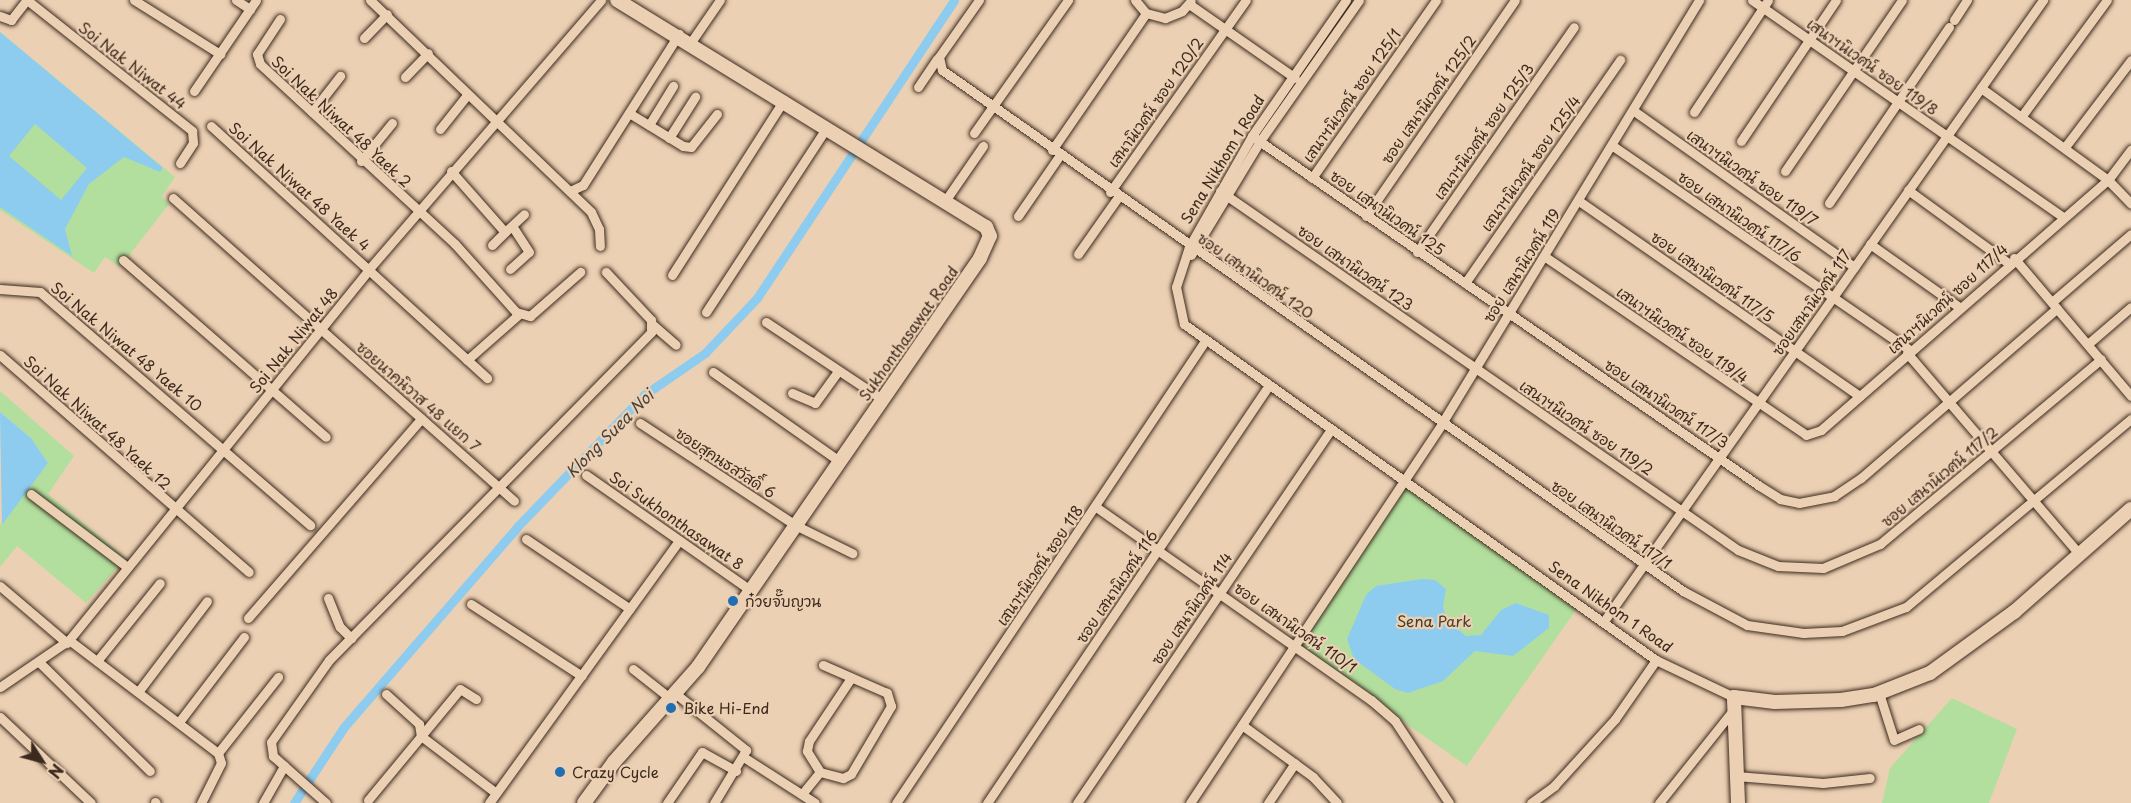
<!DOCTYPE html>
<meta charset="utf-8">
<style>
body{margin:0}
#map{position:relative;width:2131px;height:803px;overflow:hidden;background:#ecd0b3;font-family:"Playpen Sans","Playpen Sans Thai",sans-serif}
div>[style]{position:absolute}
[style*='--x']{left:calc(var(--x)*1px);top:calc(var(--y)*1px);width:calc(var(--w)*1px);rotate:calc(var(--a)*1deg)}
.green>*{inset:0;background:#b2df9e;transform-origin:0 0}
.water>*{inset:0;background:#8dccee}
.canal>*{height:9px;margin:-4.5px;padding:0 4.5px;transform-origin:4.5px;border-radius:4.5px;background:#8dccee}
.roads{filter:drop-shadow(0 0 2px #3b2a1e) drop-shadow(0 0 2px #3b2a1e)}
.street>*{height:9px;margin:-4.5px;padding:0 4.5px;transform-origin:4.5px;border-radius:4.5px;background:#ecd0b3}
.secondary>*{height:14px;margin:-7px;padding:0 7px;transform-origin:7px;border-radius:7px;background:#ecd0b3}
.dots>*{width:16px;height:16px;translate:-50% -50%;box-sizing:border-box;border:3px solid #ecd0b3;border-radius:50%}
span{translate:-50% -50%;white-space:nowrap;text-align:center;line-height:1.15;-webkit-text-stroke:4.5px #ecd0b3;paint-order:stroke}
.street-label{font-size:15px;color:#3b2a1e}
.poi-label{font-size:15px;color:#3b2a1e}
.left{translate:0 -50%;text-align:left}
.park-label{font-size:15px;color:#473c2b}
.water-label{font-size:16px;color:#47423d;font-style:italic}
.north{position:absolute;left:12px;top:731px;width:60px;height:60px;-webkit-text-stroke:4px #ecd0b3;paint-order:stroke;rotate:126deg;font-size:16px;font-weight:700;line-height:24px;text-align:center;color:#3b2a1e}
.north::after{content:'';display:block;margin:auto;width:21px;height:27px;background:#3b2a1e;clip-path:polygon(50% 0,100% 100%,50% 72%,0 100%)}
</style>
<div id="map">
<div class="green">
<div style="clip-path:polygon(0 32px,175px 177px,162px 196px,169px 204px,120px 267px,105px 257px,94px 273px,0 210px)"></div>
<div style="clip-path:polygon(0 391px,74px 456px,48px 494px,126px 558px,86px 603px,17px 546px,0 567px,0 525px,48px 463px,31px 438px,0 412px)"></div>
<div style="left:1405px;top:481px;width:214px;height:198px;rotate:35deg"></div>
<div style="clip-path:polygon(1952px 698px,2017px 729px,1989px 803px,1882px 803px,1890px 768px)"></div>
</div>
<div class="water">
<div style="clip-path:polygon(evenodd,0 32px,163px 168px,160px 172px,124px 157px,89px 184px,65px 229px,72px 256px,0 207px,0 32px,35px 124px,87px 168px,61px 200px,9px 156px,35px 124px)"></div>
<div style="clip-path:polygon(0 412px,31px 438px,48px 463px,2px 525px)"></div>
<div style="clip-path:polygon(1422px 579px,1435px 580px,1446px 589px,1443px 607px,1447px 620px,1466px 636px,1481px 635px,1501px 610px,1516px 603px,1549px 615px,1549px 628px,1513px 656px,1475px 651px,1443px 681px,1408px 693px,1395px 689px,1354px 659px,1347px 639px,1366px 595px,1376px 586px)"></div>
</div>
<div class="canal">
<div style="--x:294;--y:803;--w:91;--a:-56.7"></div>
<div style="--x:344;--y:727;--w:264;--a:-49.1"></div>
<div style="--x:517;--y:527;--w:183;--a:-46.1"></div>
<div style="--x:644;--y:395;--w:74;--a:-34.5"></div>
<div style="--x:705;--y:353;--w:76;--a:-46.6"></div>
<div style="--x:757;--y:298;--w:357;--a:-56.5"></div>
</div>
<div class="roads">
<div class="street">
<div style="--x:27;--y:0;--w:211;--a:38.4"></div>
<div style="--x:192;--y:131;--w:12;--a:85"></div>
<div style="--x:193;--y:143;--w:24;--a:123"></div>
<div style="--x:134;--y:0;--w:102;--a:32.1"></div>
<div style="--x:236;--y:0;--w:17;--a:33"></div>
<div style="--x:370;--y:0;--w:306;--a:43.8"></div>
<div style="--x:591;--y:212;--w:19;--a:65"></div>
<div style="--x:599;--y:229;--w:17;--a:87"></div>
<div style="--x:979;--y:0;--w:70;--a:125.1"></div>
<div style="--x:939;--y:57;--w:13;--a:77"></div>
<div style="--x:942;--y:70;--w:906;--a:35.11"></div>
<div style="--x:1683;--y:591;--w:72;--a:28"></div>
<div style="--x:1747;--y:625;--w:57;--a:8.1"></div>
<div style="--x:1803;--y:633;--w:39;--a:-3"></div>
<div style="--x:1842;--y:631;--w:68;--a:-20.6"></div>
<div style="--x:1906;--y:607;--w:293;--a:-39.9"></div>
<div style="--x:1135;--y:0;--w:17;--a:50"></div>
<div style="--x:1146;--y:13;--w:20;--a:15"></div>
<div style="--x:1165;--y:18;--w:18;--a:-22"></div>
<div style="--x:1182;--y:11;--w:13;--a:-48"></div>
<div style="--x:1346;--y:0;--w:165;--a:124.7"></div>
<div style="--x:1252;--y:136;--w:128;--a:119.6"></div>
<div style="--x:1189;--y:247;--w:42;--a:108"></div>
<div style="--x:1176;--y:287;--w:38;--a:78"></div>
<div style="--x:1184;--y:324;--w:579;--a:35.45"></div>
<div style="--x:1656;--y:660;--w:86;--a:25.4"></div>
<div style="--x:1752;--y:0;--w:379;--a:34.9"></div>
<div style="--x:1189;--y:4;--w:129;--a:34.9"></div>
<div style="--x:0;--y:16;--w:12;--a:20"></div>
<div style="--x:11;--y:20;--w:24;--a:-52"></div>
<div style="--x:280;--y:19;--w:42;--a:123.3"></div>
<div style="--x:257;--y:54;--w:10;--a:73"></div>
<div style="--x:260;--y:64;--w:265;--a:42.7"></div>
<div style="--x:455;--y:244;--w:91;--a:48.1"></div>
<div style="--x:516;--y:312;--w:15;--a:16"></div>
<div style="--x:530;--y:316;--w:67;--a:-41.3"></div>
<div style="--x:1954;--y:20;--w:24;--a:-57"></div>
<div style="--x:364;--y:38;--w:33;--a:-46"></div>
<div style="--x:691;--y:42;--w:51;--a:-55.4"></div>
<div style="--x:405;--y:77;--w:33;--a:-46"></div>
<div style="--x:918;--y:87;--w:34;--a:-56"></div>
<div style="--x:1981;--y:88;--w:157;--a:35.9"></div>
<div style="--x:2108;--y:180;--w:33;--a:46"></div>
<div style="--x:194;--y:91;--w:110;--a:-55.7"></div>
<div style="--x:1634;--y:111;--w:270;--a:35.3"></div>
<div style="--x:312;--y:112;--w:46;--a:-52.1"></div>
<div style="--x:1694;--y:112;--w:134;--a:-56.5"></div>
<div style="--x:629;--y:113;--w:63;--a:31.4"></div>
<div style="--x:683;--y:146;--w:8;--a:7"></div>
<div style="--x:691;--y:147;--w:42;--a:-51.8"></div>
<div style="--x:2021;--y:117;--w:145;--a:-53.7"></div>
<div style="--x:649;--y:125;--w:46;--a:-58.4"></div>
<div style="--x:211;--y:126;--w:374;--a:42.4"></div>
<div style="--x:440;--y:129;--w:43;--a:-51.5"></div>
<div style="--x:974;--y:133;--w:163;--a:-54.7"></div>
<div style="--x:1252;--y:136;--w:615;--a:34.59"></div>
<div style="--x:1758;--y:485;--w:26;--a:32"></div>
<div style="--x:1780;--y:499;--w:19;--a:12"></div>
<div style="--x:1799;--y:503;--w:36;--a:-11"></div>
<div style="--x:1834;--y:496;--w:32;--a:-34"></div>
<div style="--x:1861;--y:478;--w:259;--a:-40.9"></div>
<div style="--x:669;--y:138;--w:49;--a:-57.6"></div>
<div style="--x:1741;--y:141;--w:170;--a:-56"></div>
<div style="--x:1613;--y:146;--w:360;--a:34.5"></div>
<div style="--x:2065;--y:147;--w:109;--a:-52.8"></div>
<div style="--x:1052;--y:150;--w:166;--a:-55.5"></div>
<div style="--x:361;--y:161;--w:49;--a:-50.8"></div>
<div style="--x:451;--y:171;--w:81;--a:48.5"></div>
<div style="--x:505;--y:232;--w:26;--a:-43"></div>
<div style="--x:1785;--y:171;--w:207;--a:-55.6"></div>
<div style="--x:1312;--y:178;--w:217;--a:-55.1"></div>
<div style="--x:1908;--y:190;--w:124;--a:36.1"></div>
<div style="--x:570;--y:191;--w:14;--a:-25"></div>
<div style="--x:583;--y:185;--w:179;--a:-57.6"></div>
<div style="--x:1220;--y:191;--w:630;--a:34.72"></div>
<div style="--x:1738;--y:550;--w:43;--a:21.8"></div>
<div style="--x:1778;--y:566;--w:45;--a:2.5"></div>
<div style="--x:1823;--y:568;--w:62;--a:-22.8"></div>
<div style="--x:1880;--y:544;--w:288;--a:-39.9"></div>
<div style="--x:1110;--y:192;--w:235;--a:-54.7"></div>
<div style="--x:173;--y:198;--w:456;--a:41.6"></div>
<div style="--x:945;--y:201;--w:67;--a:-55.4"></div>
<div style="--x:1579;--y:201;--w:342;--a:34.8"></div>
<div style="--x:1829;--y:203;--w:213;--a:-55.7"></div>
<div style="--x:1018;--y:216;--w:74;--a:-55.5"></div>
<div style="--x:1366;--y:216;--w:262;--a:-55.4"></div>
<div style="--x:1870;--y:244;--w:109;--a:35.3"></div>
<div style="--x:492;--y:245;--w:18;--a:-45"></div>
<div style="--x:1417;--y:252;--w:274;--a:-55.1"></div>
<div style="--x:1078;--y:254;--w:70;--a:-54.9"></div>
<div style="--x:1191;--y:255;--w:133;--a:-58.8"></div>
<div style="--x:1260;--y:141;--w:172;--a:-54.9"></div>
<div style="--x:1544;--y:256;--w:317;--a:34.3"></div>
<div style="--x:1806;--y:435;--w:16;--a:-18"></div>
<div style="--x:1821;--y:430;--w:381;--a:-41.1"></div>
<div style="--x:2108;--y:180;--w:38;--a:-53"></div>
<div style="--x:2014;--y:258;--w:181;--a:49.7"></div>
<div style="--x:123;--y:260;--w:269;--a:41.1"></div>
<div style="--x:510;--y:269;--w:25;--a:-42"></div>
<div style="--x:529;--y:252;--w:31;--a:-123"></div>
<div style="--x:672;--y:275;--w:208;--a:-57.4"></div>
<div style="--x:1465;--y:283;--w:272;--a:-55.2"></div>
<div style="--x:0;--y:289;--w:40;--a:4.3"></div>
<div style="--x:40;--y:292;--w:357;--a:40.8"></div>
<div style="--x:2052;--y:302;--w:104;--a:-40.7"></div>
<div style="--x:706;--y:312;--w:221;--a:-56.8"></div>
<div style="--x:766;--y:322;--w:139;--a:33.6"></div>
<div style="--x:653;--y:325;--w:30;--a:41"></div>
<div style="--x:2089;--y:343;--w:55;--a:-40.6"></div>
<div style="--x:1907;--y:353;--w:265;--a:49.4"></div>
<div style="--x:0;--y:355;--w:330;--a:41.1"></div>
<div style="--x:467;--y:360;--w:69;--a:-41.5"></div>
<div style="--x:713;--y:372;--w:154;--a:35.2"></div>
<div style="--x:792;--y:393;--w:25;--a:23"></div>
<div style="--x:815;--y:403;--w:39;--a:-54"></div>
<div style="--x:640;--y:423;--w:186;--a:33.3"></div>
<div style="--x:795;--y:525;--w:64;--a:26.2"></div>
<div style="--x:586;--y:475;--w:200;--a:35"></div>
<div style="--x:31;--y:494;--w:121;--a:37.2"></div>
<div style="--x:1096;--y:507;--w:336;--a:35.1"></div>
<div style="--x:1371;--y:700;--w:32;--a:41"></div>
<div style="--x:1395;--y:721;--w:98;--a:56.6"></div>
<div style="--x:526;--y:539;--w:125;--a:33.9"></div>
<div style="--x:0;--y:586;--w:88;--a:40.4"></div>
<div style="--x:328;--y:598;--w:31;--a:68"></div>
<div style="--x:340;--y:627;--w:16;--a:45"></div>
<div style="--x:471;--y:604;--w:132;--a:33"></div>
<div style="--x:248;--y:618;--w:264;--a:-49"></div>
<div style="--x:1604;--y:621;--w:761;--a:-54.74"></div>
<div style="--x:69;--y:640;--w:187;--a:37.2"></div>
<div style="--x:218;--y:753;--w:10;--a:73"></div>
<div style="--x:221;--y:763;--w:45;--a:116.6"></div>
<div style="--x:97;--y:661;--w:100;--a:-51.1"></div>
<div style="--x:40;--y:663;--w:154;--a:44.5"></div>
<div style="--x:633;--y:669;--w:48;--a:38.3"></div>
<div style="--x:0;--y:687;--w:83;--a:-34.3"></div>
<div style="--x:69;--y:640;--w:477;--a:-51"></div>
<div style="--x:369;--y:269;--w:355;--a:-49.2"></div>
<div style="--x:138;--y:692;--w:114;--a:-52.8"></div>
<div style="--x:1879;--y:693;--w:49;--a:72.3"></div>
<div style="--x:1894;--y:740;--w:27;--a:-24"></div>
<div style="--x:386;--y:694;--w:45;--a:42.3"></div>
<div style="--x:419;--y:724;--w:12;--a:81"></div>
<div style="--x:421;--y:736;--w:94;--a:37.2"></div>
<div style="--x:676;--y:694;--w:90;--a:38.7"></div>
<div style="--x:746;--y:750;--w:62;--a:121.1"></div>
<div style="--x:0;--y:717;--w:125;--a:43.4"></div>
<div style="--x:179;--y:722;--w:107;--a:-52.6"></div>
<div style="--x:1242;--y:725;--w:88;--a:36.2"></div>
<div style="--x:1313;--y:777;--w:35;--a:47"></div>
<div style="--x:218;--y:753;--w:97;--a:-51.7"></div>
<div style="--x:745;--y:758;--w:83;--a:32.7"></div>
<div style="--x:820;--y:772;--w:25;--a:-122"></div>
<div style="--x:807;--y:751;--w:10;--a:-79"></div>
<div style="--x:809;--y:741;--w:76;--a:-56.3"></div>
<div style="--x:1736;--y:776;--w:87;--a:4.6"></div>
<div style="--x:1823;--y:783;--w:47;--a:-6.1"></div>
<div style="--x:802;--y:794;--w:28;--a:-51"></div>
<div style="--x:820;--y:772;--w:24;--a:15"></div>
<div style="--x:843;--y:778;--w:9;--a:-27"></div>
<div style="--x:851;--y:774;--w:79;--a:-59.5"></div>
<div style="--x:891;--y:706;--w:14;--a:-107"></div>
<div style="--x:887;--y:693;--w:70;--a:-156.4"></div>
<div style="--x:368;--y:800;--w:144;--a:-50.3"></div>
<div style="--x:460;--y:689;--w:19;--a:32"></div>
<div style="--x:155;--y:802;--w:1;--a:45"></div>
<div style="--x:263;--y:803;--w:43;--a:-60.4"></div>
<div style="--x:326;--y:803;--w:71;--a:-138.4"></div>
<div style="--x:273;--y:756;--w:14;--a:-98"></div>
<div style="--x:271;--y:742;--w:100;--a:-54.7"></div>
<div style="--x:329;--y:660;--w:460;--a:-45.5"></div>
<div style="--x:651;--y:332;--w:12;--a:-90"></div>
<div style="--x:651;--y:320;--w:66;--a:-133.2"></div>
<div style="--x:489;--y:803;--w:324;--a:-54.1"></div>
<div style="--x:667;--y:803;--w:62;--a:-55.5"></div>
<div style="--x:702;--y:752;--w:39;--a:29"></div>
<div style="--x:896;--y:803;--w:556;--a:-56.22"></div>
<div style="--x:987;--y:803;--w:504;--a:-55.99"></div>
<div style="--x:1077;--y:803;--w:452;--a:-55.8"></div>
<div style="--x:1190;--y:803;--w:456;--a:-56.4"></div>
<div style="--x:1442;--y:423;--w:495;--a:-58.7"></div>
<div style="--x:1268;--y:803;--w:48;--a:-56"></div>
<div style="--x:1531;--y:803;--w:29;--a:-36"></div>
<div style="--x:1554;--y:786;--w:91;--a:-47.7"></div>
<div style="--x:1615;--y:719;--w:72;--a:-55.2"></div>
<div style="--x:1659;--y:803;--w:120;--a:-51.4"></div>
</div>
<div class="secondary">
<div style="--x:584;--y:803;--w:51;--a:-53.8"></div>
<div style="--x:614;--y:762;--w:127;--a:-48.5"></div>
<div style="--x:698;--y:667;--w:497;--a:-55.4"></div>
<div style="--x:980;--y:258;--w:24;--a:-66"></div>
<div style="--x:990;--y:236;--w:10;--a:-114"></div>
<div style="--x:986;--y:227;--w:433;--a:-148.4"></div>
<div style="--x:1738;--y:803;--w:106;--a:-92.2"></div>
<div style="--x:1734;--y:697;--w:41;--a:7"></div>
<div style="--x:1775;--y:702;--w:66;--a:-1.7"></div>
<div style="--x:1841;--y:700;--w:33;--a:-9"></div>
<div style="--x:1874;--y:695;--w:60;--a:-21.4"></div>
<div style="--x:1930;--y:673;--w:104;--a:-36"></div>
<div style="--x:2014;--y:612;--w:156;--a:-41.4"></div>
</div>
</div>
<div class="dots">
<div style="left:733px;top:601px;background:#1f6fb2"></div>
<div style="left:671px;top:708px;background:#1f6fb2"></div>
<div style="left:560px;top:772px;background:#1f6fb2"></div>
</div>
<div class="street-label">
<span style="left:133px;top:65px;rotate:38deg">Soi Nak Niwat 44</span>
<span style="left:1873px;top:66px;rotate:35deg">เสนาฯนิเวศน์ ซอย 119/8</span>
<span style="left:1351px;top:95px;rotate:-55deg">เสนาฯนิเวศน์ ซอย 125/1</span>
<span style="left:1428px;top:99px;rotate:-55deg">ซอย เสนานิเวศน์ 125/2</span>
<span style="left:1155px;top:102px;rotate:-55deg">เสนานิเวศน์ ซอย 120/2</span>
<span style="left:342px;top:121px;rotate:43deg">Soi Nak Niwat 48 Yaek 2</span>
<span style="left:1483px;top:131px;rotate:-55deg">เสนาฯนิเวศน์ ซอย 125/3</span>
<span style="left:1222px;top:159px;rotate:-59deg">Sena Nikhom 1 Road</span>
<span style="left:1530px;top:163px;rotate:-55deg">เสนาฯนิเวศน์ ซอย 125/4</span>
<span style="left:1753px;top:177px;rotate:35deg">เสนาฯนิเวศน์ ซอย 119/7</span>
<span style="left:300px;top:186px;rotate:42deg">Soi Nak Niwat 48 Yaek 4</span>
<span style="left:1388px;top:212px;rotate:35deg">ซอย เสนานิเวศน์ 125</span>
<span style="left:1740px;top:216px;rotate:35deg">ซอย เสนานิเวศน์ 117/6</span>
<span style="left:1521px;top:265px;rotate:-58deg">ซอย เสนานิเวศน์ 119</span>
<span style="left:1356px;top:267px;rotate:35deg">ซอย เสนานิเวศน์ 123</span>
<span style="left:1256px;top:275px;rotate:35deg">ซอย เสนานิเวศน์ 120</span>
<span style="left:1713px;top:276px;rotate:35deg">ซอย เสนานิเวศน์ 117/5</span>
<span style="left:1947px;top:298px;rotate:-42deg">เสนาฯนิเวศน์ ซอย 117/4</span>
<span style="left:1811px;top:302px;rotate:-55deg">ซอยเสนานิเวศน์ 117</span>
<span style="left:908px;top:333px;rotate:-55deg">Sukhonthasawat Road</span>
<span style="left:1683px;top:334px;rotate:35deg">เสนาฯนิเวศน์ ซอย 119/4</span>
<span style="left:293px;top:340px;rotate:-51deg">Soi Nak Niwat 48</span>
<span style="left:127px;top:346px;rotate:40deg">Soi Nak Niwat 48 Yaek 10</span>
<span style="left:419px;top:396px;rotate:41deg">ซอยนาคนิวาส 48 แยก 7</span>
<span style="left:1667px;top:403px;rotate:34deg">ซอย เสนานิเวศน์ 117/3</span>
<span style="left:98px;top:422px;rotate:42deg">Soi Nak Niwat 48 Yaek 12</span>
<span style="left:1587px;top:427px;rotate:34deg">เสนาฯนิเวศน์ ซอย 119/2</span>
<span style="left:726px;top:462px;rotate:33deg">ซอยสุคนธสวัสดิ์ 6</span>
<span style="left:1939px;top:476px;rotate:-40deg">ซอย เสนานิเวศน์ 117/2</span>
<span style="left:677px;top:520px;rotate:35deg">Soi Sukhonthasawat 8</span>
<span style="left:1612px;top:524px;rotate:35deg">ซอย เสนานิเวศน์ 117/1</span>
<span style="left:1039px;top:565px;rotate:-56deg">เสนาฯนิเวศน์ ซอย 118</span>
<span style="left:1116px;top:586px;rotate:-56deg">ซอย เสนานิเวศน์ 116</span>
<span style="left:1611px;top:606px;rotate:35deg">Sena Nikhom 1 Road</span>
<span style="left:1191px;top:608px;rotate:-56deg">ซอย เสนานิเวศน์ 114</span>
<span style="left:1296px;top:627px;rotate:35deg">ซอย เสนานิเวศน์ 110/1</span>
</div>
<div class="poi-label">
<span class="left" style="left:745px;top:601px">ก๋วยจั๊บญวน</span>
<span class="left" style="left:683px;top:708px">Bike Hi-End</span>
<span class="left" style="left:572px;top:772px">Crazy Cycle</span>
</div>
<div class="park-label">
<span style="left:1434px;top:621px">Sena Park</span>
</div>
<div class="water-label">
<span style="left:609px;top:433px;rotate:-45deg">Klong Suea Noi</span>
</div>
<div class="north">N</div>
</div>
